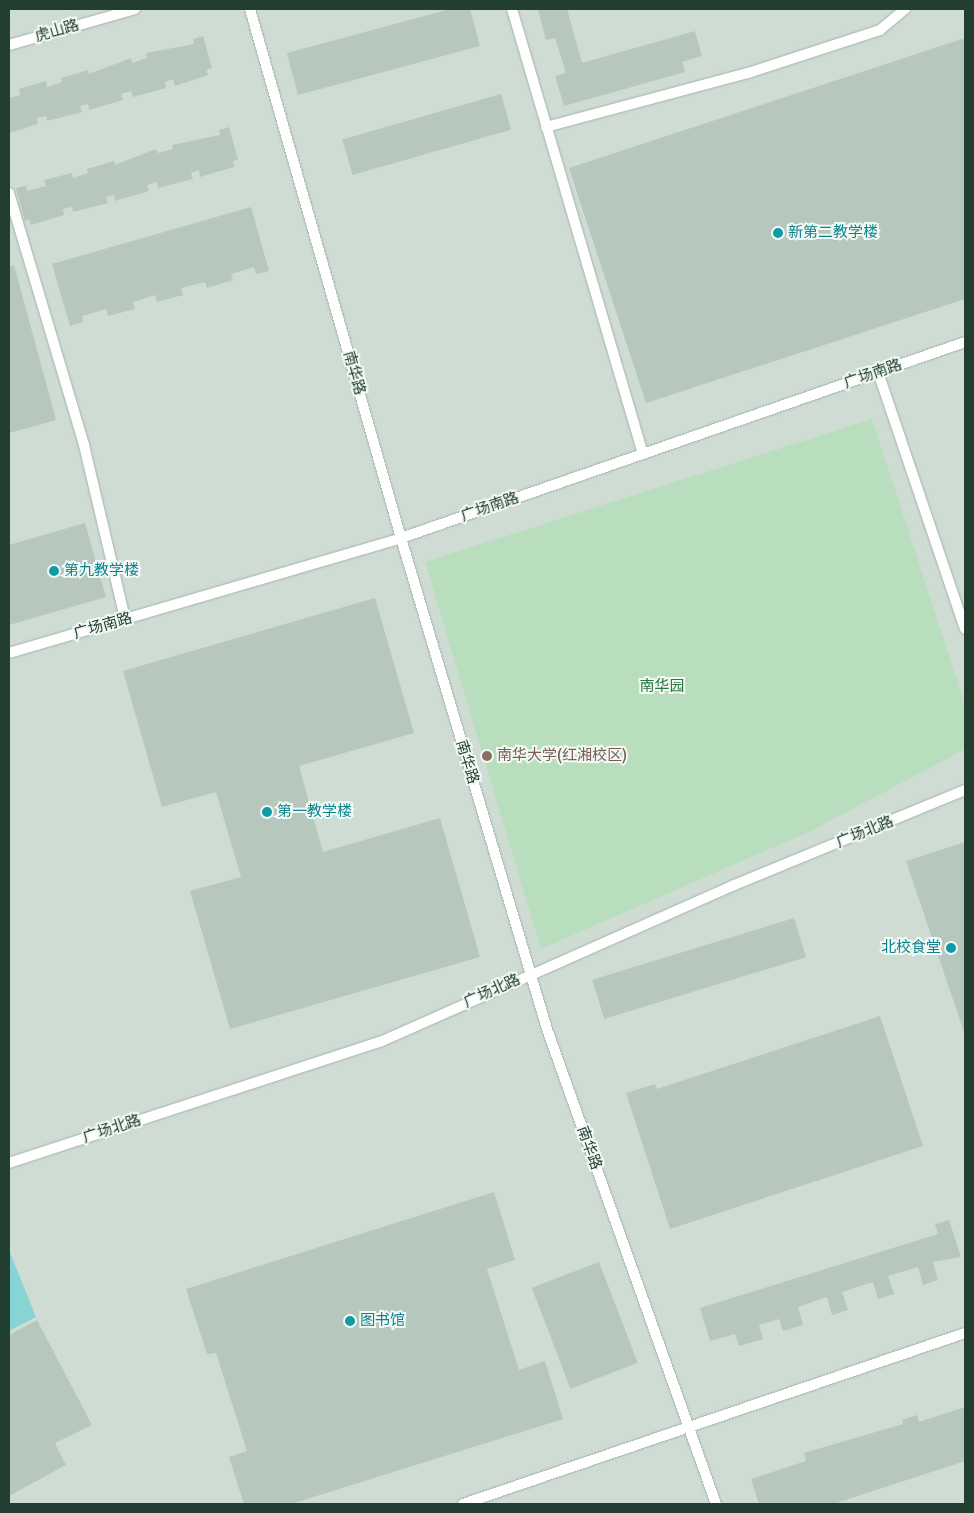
<!DOCTYPE html>
<meta charset="utf-8">
<style>
body{margin:0}
#map{position:relative;width:974px;height:1513px;overflow:hidden;background:#e1ece5;font-family:Signika,"Noto Sans SC",sans-serif}
div>[style]{position:absolute}
[style*='--x']{left:calc(var(--x)*1px);top:calc(var(--y)*1px);width:calc(var(--w)*1px);rotate:calc(var(--a)*1deg)}
.built>*{inset:0;background:#cfdcd4;transform-origin:0 0}
.green>*{inset:0;background:#b9debd}
.water>*{inset:0;background:#87d4d3}
.building>*{inset:0;background:#b6c7be;transform-origin:0 0}
.roads{filter:drop-shadow(0 0 1px #a4b4ab) drop-shadow(0 0 1px #a4b4ab)}
.service>*{height:10px;margin:-5px;padding:0 5px;transform-origin:5px;border-radius:5px;background:#fff}
.dots>*{width:14px;height:14px;translate:-50% -50%;box-sizing:border-box;border:2px solid #f2f9f4;border-radius:50%}
span{translate:-50% -50%;white-space:nowrap;text-align:center;line-height:1.15;-webkit-text-stroke:4px #f2f9f4;paint-order:stroke}
.street-label{font-size:15px;color:#213e31}
.culture-label{font-size:15px;color:#0d838f}
.left{translate:0 -50%;text-align:left}
.right{translate:-100% -50%;text-align:right}
.park-label{font-size:15px;color:#29763b}
.education-label{font-size:15px;color:#785e54}
.frame{position:absolute;inset:0;border:10px solid #213e31;pointer-events:none}
</style>
<div id="map">
<div class="built">
<div style="left:9px;top:9px;width:956px;height:1495px"></div>
</div>
<div class="green">
<div style="clip-path:polygon(872px 419px,965px 705px,965px 749px,811px 831px,541px 949px,425px 562px)"></div>
</div>
<div class="water">
<div style="clip-path:polygon(9px 1250px,36px 1317px,9px 1331px)"></div>
</div>
<div class="building">
<div style="clip-path:polygon(450px 9px,470px 9px,480px 46px,298px 95px,287px 53px)"></div>
<div style="clip-path:polygon(567px 9px,582px 63px,695px 31px,702px 56px,682px 62px,685px 72px,564px 106px,555px 76px,566px 73px,555px 38px,546px 40px,538px 10px)"></div>
<div style="clip-path:polygon(203px 36px,212px 68px,206px 70px,208px 75px,175px 86px,173px 79px,165px 82px,166px 88px,133px 97px,131px 91px,121px 94px,123px 100px,89px 110px,88px 104px,80px 106px,82px 112px,47px 121px,46px 116px,37px 118px,38px 124px,9px 133px,9px 98px,20px 95px,19px 89px,46px 81px,47px 87px,62px 82px,61px 78px,88px 70px,89px 74px,131px 58px,132px 63px,147px 58px,146px 53px,194px 44px,193px 39px)"></div>
<div style="clip-path:polygon(965px 38px,965px 299px,646px 403px,569px 168px)"></div>
<div style="left:501px;top:94px;width:37px;height:165px;rotate:74deg"></div>
<div style="clip-path:polygon(229px 127px,238px 159px,233px 161px,234px 167px,200px 177px,199px 170px,191px 173px,193px 179px,158px 188px,157px 182px,147px 185px,149px 191px,115px 201px,114px 195px,106px 197px,108px 203px,73px 212px,72px 207px,63px 209px,64px 215px,44px 221px,31px 225px,29px 219px,25px 221px,16px 188px,26px 186px,27px 191px,46px 186px,44px 180px,72px 173px,73px 178px,88px 173px,87px 169px,114px 161px,115px 165px,156px 149px,158px 153px,173px 149px,172px 145px,220px 135px,219px 130px)"></div>
<div style="clip-path:polygon(251px 207px,269px 271px,256px 274px,254px 267px,231px 274px,233px 280px,207px 288px,205px 282px,181px 288px,183px 295px,157px 302px,155px 295px,133px 302px,135px 309px,108px 316px,106px 309px,82px 316px,83px 322px,70px 326px,52px 264px)"></div>
<div style="clip-path:polygon(14px 265px,56px 420px,9px 433px,9px 267px)"></div>
<div style="clip-path:polygon(85px 523px,106px 597px,9px 625px,9px 545px)"></div>
<div style="clip-path:polygon(375px 598px,414px 733px,299px 766px,323px 852px,440px 818px,480px 957px,230px 1029px,190px 891px,241px 877px,216px 792px,162px 807px,123px 671px)"></div>
<div style="clip-path:polygon(965px 842px,965px 1035px,906px 861px)"></div>
<div style="left:794px;top:918px;width:41px;height:211px;rotate:73deg"></div>
<div style="clip-path:polygon(880px 1016px,923px 1146px,670px 1229px,626px 1093px,655px 1084px,657px 1089px)"></div>
<div style="clip-path:polygon(494px 1192px,515px 1260px,487px 1269px,519px 1370px,545px 1361px,563px 1419px,291px 1504px,244px 1504px,229px 1457px,247px 1451px,216px 1353px,207px 1354px,186px 1289px)"></div>
<div style="clip-path:polygon(949px 1220px,961px 1257px,933px 1262px,938px 1280px,923px 1285px,918px 1267px,888px 1276px,894px 1294px,878px 1299px,873px 1282px,842px 1292px,848px 1310px,832px 1315px,827px 1297px,798px 1307px,803px 1325px,783px 1331px,779px 1319px,759px 1325px,763px 1339px,739px 1346px,735px 1334px,710px 1341px,700px 1308px,938px 1234px,935px 1224px)"></div>
<div style="left:599px;top:1262px;width:108px;height:72px;rotate:69deg"></div>
<div style="clip-path:polygon(37px 1320px,92px 1425px,55px 1443px,66px 1465px,9px 1496px,9px 1335px)"></div>
<div style="clip-path:polygon(965px 1407px,965px 1461px,833px 1504px,759px 1504px,751px 1479px,806px 1461px,804px 1453px,903px 1424px,902px 1420px,917px 1415px,919px 1422px)"></div>
</div>
<div class="roads">
<div class="service">
<div style="--x:250;--y:9;--w:550;--a:74.07"></div>
<div style="--x:401;--y:538;--w:512;--a:73.44"></div>
<div style="--x:547;--y:1029;--w:504;--a:70.41"></div>
<div style="--x:512;--y:9;--w:464;--a:73.6"></div>
<div style="--x:9;--y:45;--w:131;--a:-15.9"></div>
<div style="--x:546;--y:127;--w:209;--a:-15"></div>
<div style="--x:748;--y:73;--w:139;--a:-18"></div>
<div style="--x:880;--y:30;--w:33;--a:-40"></div>
<div style="--x:9;--y:193;--w:263;--a:73.4"></div>
<div style="--x:84;--y:445;--w:179;--a:76.7"></div>
<div style="--x:878;--y:372;--w:271;--a:71.3"></div>
<div style="--x:9;--y:653;--w:409;--a:-16.3"></div>
<div style="--x:401;--y:538;--w:597;--a:-19.16"></div>
<div style="--x:9;--y:1163;--w:390;--a:-18.1"></div>
<div style="--x:380;--y:1042;--w:385;--a:-23.9"></div>
<div style="--x:732;--y:886;--w:252;--a:-22.4"></div>
<div style="--x:463;--y:1504;--w:530;--a:-18.81"></div>
</div>
</div>
<div class="dots">
<div style="left:778px;top:233px;background:#0f9aa8"></div>
<div style="left:54px;top:571px;background:#0f9aa8"></div>
<div style="left:487px;top:756px;background:#8d6e63"></div>
<div style="left:267px;top:812px;background:#0f9aa8"></div>
<div style="left:951px;top:948px;background:#0f9aa8"></div>
<div style="left:350px;top:1321px;background:#0f9aa8"></div>
</div>
<div class="street-label">
<span style="left:57px;top:31px;rotate:-16deg">虎山路</span>
<span style="left:354px;top:373px;rotate:74deg">南华路</span>
<span style="left:873px;top:374px;rotate:-19deg">广场南路</span>
<span style="left:490px;top:507px;rotate:-19deg">广场南路</span>
<span style="left:103px;top:626px;rotate:-16deg">广场南路</span>
<span style="left:467px;top:762px;rotate:73deg">南华路</span>
<span style="left:865px;top:832px;rotate:-22deg">广场北路</span>
<span style="left:492px;top:991px;rotate:-24deg">广场北路</span>
<span style="left:112px;top:1129px;rotate:-18deg">广场北路</span>
<span style="left:589px;top:1148px;rotate:70deg">南华路</span>
</div>
<div class="culture-label">
<span class="left" style="left:788px;top:233px">新第二教学楼</span>
<span class="left" style="left:64px;top:571px">第九教学楼</span>
<span class="left" style="left:277px;top:812px">第一教学楼</span>
<span class="right" style="left:941px;top:948px">北校食堂</span>
<span class="left" style="left:360px;top:1321px">图书馆</span>
</div>
<div class="park-label">
<span style="left:662px;top:687px">南华园</span>
</div>
<div class="education-label">
<span class="left" style="left:497px;top:756px">南华大学(红湘校区)</span>
</div>
<div class="frame"></div>
</div>
